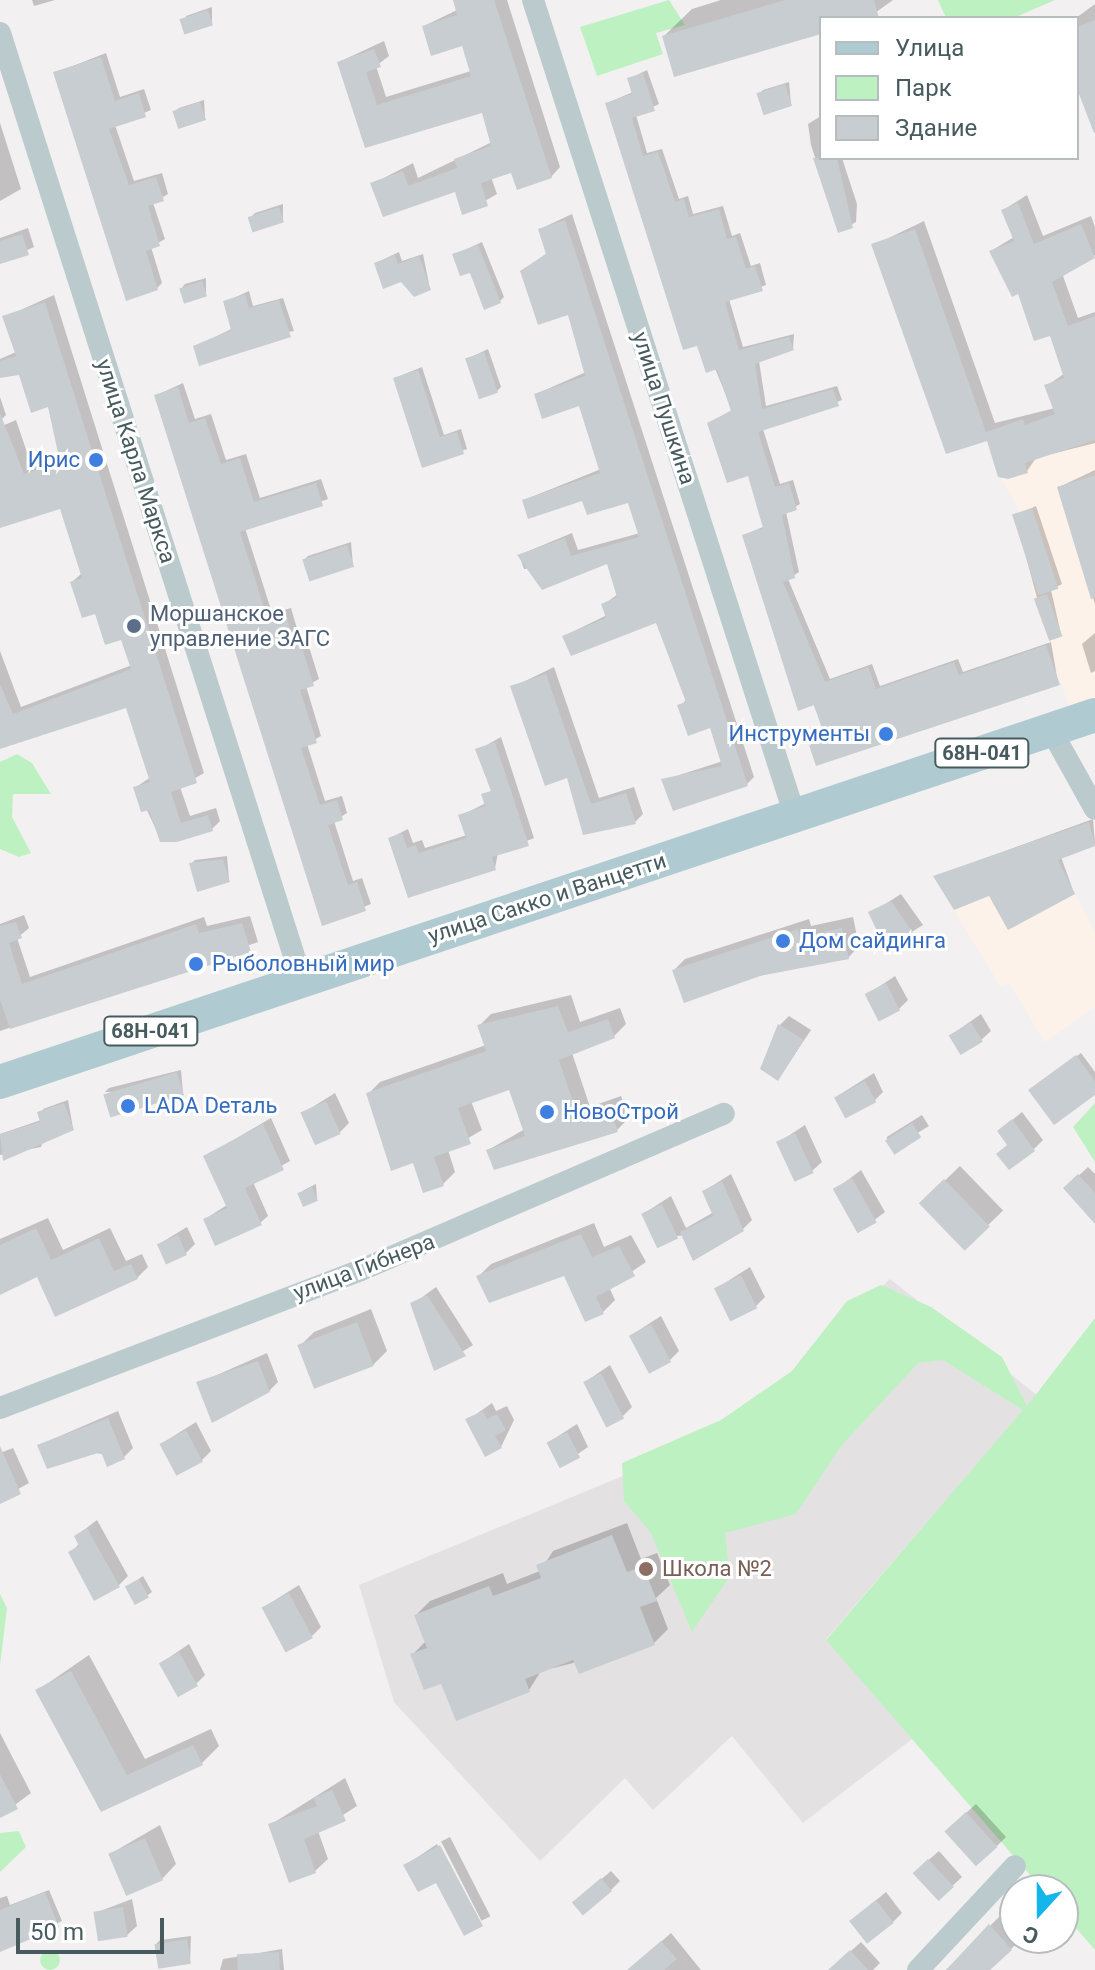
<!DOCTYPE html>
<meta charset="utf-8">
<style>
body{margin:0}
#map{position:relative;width:1095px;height:1970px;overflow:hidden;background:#f3f0f1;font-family:Roboto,sans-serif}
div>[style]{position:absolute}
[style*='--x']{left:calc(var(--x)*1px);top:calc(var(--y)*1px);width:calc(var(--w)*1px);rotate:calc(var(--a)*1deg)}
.commercial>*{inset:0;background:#fdf2ea}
.education>*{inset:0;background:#e4e1e3}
.green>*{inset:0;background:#bef1c2}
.round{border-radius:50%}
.shadow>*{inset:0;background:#0003;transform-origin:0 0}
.building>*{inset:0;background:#c7cdd0;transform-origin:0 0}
.street>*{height:22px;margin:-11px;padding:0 11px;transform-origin:11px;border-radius:11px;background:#bbcbcd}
.primary>*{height:34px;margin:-17px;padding:0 17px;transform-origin:17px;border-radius:17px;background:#afcad0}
.dots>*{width:22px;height:22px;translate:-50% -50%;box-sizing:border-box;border:4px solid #fff;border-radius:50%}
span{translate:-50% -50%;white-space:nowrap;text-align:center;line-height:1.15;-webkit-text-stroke:6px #fff;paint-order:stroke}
.shield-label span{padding:2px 6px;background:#fff;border:2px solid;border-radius:6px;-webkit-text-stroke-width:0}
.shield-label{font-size:20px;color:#475b5f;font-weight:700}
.street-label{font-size:22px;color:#475b5f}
.shop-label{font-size:22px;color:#366cbe}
.right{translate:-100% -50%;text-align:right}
.left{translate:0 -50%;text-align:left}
.service-label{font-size:22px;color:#4e5e75}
.education-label{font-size:22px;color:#785e54}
.legend{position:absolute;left:819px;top:16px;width:260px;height:144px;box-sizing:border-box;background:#fff;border:2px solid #b5bdbf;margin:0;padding:10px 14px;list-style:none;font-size:24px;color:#475b5f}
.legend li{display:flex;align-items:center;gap:16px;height:40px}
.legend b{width:40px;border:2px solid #b5bdbf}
.north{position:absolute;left:999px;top:1874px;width:80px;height:80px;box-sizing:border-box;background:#fff;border:2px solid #b5bdbf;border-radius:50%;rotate:201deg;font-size:22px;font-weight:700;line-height:32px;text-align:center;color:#475b5f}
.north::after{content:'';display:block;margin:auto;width:28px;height:36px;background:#13b5ea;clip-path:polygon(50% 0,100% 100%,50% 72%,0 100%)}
.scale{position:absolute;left:16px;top:1918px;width:148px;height:36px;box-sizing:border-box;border:4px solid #475b5f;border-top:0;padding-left:10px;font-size:24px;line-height:28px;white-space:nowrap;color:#475b5f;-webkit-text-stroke:6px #fff;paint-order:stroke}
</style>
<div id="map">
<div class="commercial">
<div style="clip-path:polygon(1095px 416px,1095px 702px,1070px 710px,1034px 597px,1020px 512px,993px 462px)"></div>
<div style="clip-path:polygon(1089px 822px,1095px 846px,1058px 860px,1095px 933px,1095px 1007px,1045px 1042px,1009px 983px,1001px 987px,933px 876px)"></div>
</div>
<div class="education">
<div style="clip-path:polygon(890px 1279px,1037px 1395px,826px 1639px,912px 1739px,803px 1823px,732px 1736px,653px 1810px,625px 1778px,540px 1861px,394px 1702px,359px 1585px,727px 1433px)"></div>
</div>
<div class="green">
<div style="clip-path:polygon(669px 0,685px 25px,656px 33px,663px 54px,597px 76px,580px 27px)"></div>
<div style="clip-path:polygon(938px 0,1055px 0,1014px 18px,946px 18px)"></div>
<div style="clip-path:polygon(17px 754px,32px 763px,51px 794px,13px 794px,12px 817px,31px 853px,19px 857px,0 849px,0 762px)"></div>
<div style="clip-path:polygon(1095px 1103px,1095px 1162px,1073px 1127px)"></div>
<div style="clip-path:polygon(881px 1285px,931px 1307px,1002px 1357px,1027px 1406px,1095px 1318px,1095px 1950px,1063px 1913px,1063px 1890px,1043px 1890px,826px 1640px,1023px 1410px,943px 1360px,918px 1363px,841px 1446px,796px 1514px,725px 1533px,730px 1576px,692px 1632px,651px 1533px,624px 1501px,622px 1463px,721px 1420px,792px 1371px,847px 1301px)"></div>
<div style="clip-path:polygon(0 1594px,7px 1608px,0 1666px)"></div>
<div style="clip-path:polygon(19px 1831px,26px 1847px,0 1872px,0 1833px)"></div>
<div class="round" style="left:40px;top:1950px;width:20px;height:20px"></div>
</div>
<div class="shadow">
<div style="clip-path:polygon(32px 0,55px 0,34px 6px)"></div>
<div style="clip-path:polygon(453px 0,507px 0,560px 167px,551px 177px,512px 170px,491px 177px,497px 194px,464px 213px,456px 189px,372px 184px,413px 163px,418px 178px,492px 142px,483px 110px,367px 146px,339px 62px,384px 41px,389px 56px,376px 66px,386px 97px,471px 71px,463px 44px,424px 26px,457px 10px)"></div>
<div style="clip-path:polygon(721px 0,893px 0,868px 18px,821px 18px,821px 32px,664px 36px,692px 9px)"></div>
<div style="clip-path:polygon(1095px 4px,1095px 129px,1077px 84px,1076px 18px)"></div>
<div style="clip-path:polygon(212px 7px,212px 23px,186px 32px,186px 16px)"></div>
<div style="clip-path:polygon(106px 53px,120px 97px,144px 89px,151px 110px,115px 125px,134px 181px,162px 173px,168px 194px,153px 203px,165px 239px,151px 247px,162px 283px,157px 288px,55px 73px)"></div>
<div style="clip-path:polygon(647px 70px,659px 104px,636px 115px,647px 153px,662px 149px,679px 199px,688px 196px,693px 214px,723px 206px,732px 236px,740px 233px,751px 266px,760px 263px,766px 285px,729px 299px,743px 347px,794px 334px,793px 349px,759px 361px,766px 406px,837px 386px,842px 400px,763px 429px,780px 484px,793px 480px,800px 504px,786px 512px,799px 572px,788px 579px,830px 679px,872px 664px,880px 686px,958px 659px,963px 672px,1051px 642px,1058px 683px,810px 743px,826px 735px,744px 535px,765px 526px,749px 474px,709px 423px,732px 410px,607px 103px,633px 92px,629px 79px)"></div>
<div style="clip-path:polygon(789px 82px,791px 104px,759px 94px,763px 90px)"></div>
<div style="clip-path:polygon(204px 100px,205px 118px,175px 112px,179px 108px)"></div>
<div style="clip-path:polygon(821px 116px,821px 158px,842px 158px,857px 204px,856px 222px,839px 231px,811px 145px,808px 124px)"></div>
<div style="clip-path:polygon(0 123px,21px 189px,0 201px)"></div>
<div style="clip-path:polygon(1027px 195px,1043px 236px,1091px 216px,1095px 227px,1095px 255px,1063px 276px,1078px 318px,1095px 312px,1095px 443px,1036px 458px,1027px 471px,988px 438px,874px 245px,924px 221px,995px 423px,1055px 408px,1047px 386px,1065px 373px,1051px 333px,991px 251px,1014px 237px,1003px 210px)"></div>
<div style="clip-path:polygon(283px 204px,283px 220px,251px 217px,255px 213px)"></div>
<div style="clip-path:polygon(572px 214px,754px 777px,747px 784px,664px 780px,723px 761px,711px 726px,680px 706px,687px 699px,657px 620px,564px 636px,607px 615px,603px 605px,618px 594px,608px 561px,524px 569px,519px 555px,572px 533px,578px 550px,640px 533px,629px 500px,524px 500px,601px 469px,581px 404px,536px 394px,586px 372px,569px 313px,522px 272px,547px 253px,540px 229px)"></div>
<div style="clip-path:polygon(28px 228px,34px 247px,0 262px,0 238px)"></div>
<div style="clip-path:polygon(482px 242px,504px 297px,500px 301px,454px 255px)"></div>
<div style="clip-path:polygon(399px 252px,402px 261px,423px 254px,430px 289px,376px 263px)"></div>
<div style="clip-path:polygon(206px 278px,206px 294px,181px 289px,185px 284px)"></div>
<div style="clip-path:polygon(249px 291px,253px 306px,283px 298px,294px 331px,195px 347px,233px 328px,225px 302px)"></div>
<div style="clip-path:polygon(54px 295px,204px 773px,180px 787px,190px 816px,216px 808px,220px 821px,212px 829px,161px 840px,136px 787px,151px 777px,128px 705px,0 747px,0 651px,21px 707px,132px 665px,123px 638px,72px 582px,81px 574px,61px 507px,0 526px,0 427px,16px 420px,32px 467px,61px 457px,50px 405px,20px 373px,0 376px,0 359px,16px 352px,5px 317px)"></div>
<div style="clip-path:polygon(488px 349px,501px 387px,497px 391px,467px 359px)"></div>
<div style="clip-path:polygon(422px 367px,444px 435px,461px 429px,467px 449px,424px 465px,395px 378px)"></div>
<div style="clip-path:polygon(183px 383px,195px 419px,211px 414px,226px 460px,246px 454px,260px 498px,321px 479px,328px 499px,245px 528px,272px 613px,291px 608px,300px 639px,306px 637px,319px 679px,306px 686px,321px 736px,307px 744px,325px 801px,342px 796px,347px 813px,334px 821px,353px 881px,362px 878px,371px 904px,323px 923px,157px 395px)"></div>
<div style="clip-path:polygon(0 397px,6px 415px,0 421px)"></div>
<div style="clip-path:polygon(1095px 470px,1095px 604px,1059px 487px)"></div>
<div style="clip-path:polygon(1036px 506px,1062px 584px,1051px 590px,1061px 634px,1037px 598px,1015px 516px)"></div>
<div style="clip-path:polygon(351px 542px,353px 566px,304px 560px,308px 556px)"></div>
<div style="clip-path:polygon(1095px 633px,1095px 671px,1091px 673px,1082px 644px)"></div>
<div style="clip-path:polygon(554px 667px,599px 798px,634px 787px,643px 814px,635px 822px,585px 832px,569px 776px,513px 687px)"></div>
<div style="clip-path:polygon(501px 737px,534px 838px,498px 853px,495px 868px,409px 896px,390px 838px,408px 829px,413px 843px,422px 840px,425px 848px,467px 835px,460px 816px,486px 803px,492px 788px,478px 750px)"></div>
<div style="clip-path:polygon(1093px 819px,1095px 844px,1061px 857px,1074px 893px,990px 894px,936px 876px)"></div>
<div style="clip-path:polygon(227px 856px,229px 880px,191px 864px,195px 860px)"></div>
<div style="clip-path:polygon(901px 894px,923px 925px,887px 947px,871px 913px)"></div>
<div style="clip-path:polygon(24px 915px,29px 928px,17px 938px,30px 977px,204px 917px,207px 926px,250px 916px,258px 942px,0 1031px,0 924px)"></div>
<div style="clip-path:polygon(853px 917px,859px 946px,848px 958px,674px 970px,685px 959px,809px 919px,811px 926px)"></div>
<div style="clip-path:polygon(895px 976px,908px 1000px,899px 1009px,868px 994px)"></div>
<div style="clip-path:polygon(571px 995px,580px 1022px,620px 1008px,626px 1024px,614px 1036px,572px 1053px,590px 1107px,621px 1096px,629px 1118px,616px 1131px,488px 1150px,525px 1129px,511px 1087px,471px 1101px,482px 1130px,448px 1150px,455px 1172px,443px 1184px,414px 1160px,368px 1094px,380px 1082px,486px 1045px,479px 1026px,491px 1014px)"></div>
<div style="clip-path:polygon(981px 1014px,991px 1031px,981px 1040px,950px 1036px)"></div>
<div style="clip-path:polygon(789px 1016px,811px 1030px,778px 1079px,780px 1025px)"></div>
<div style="clip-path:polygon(1081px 1053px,1095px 1072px,1095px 1092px,1035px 1087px)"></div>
<div style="clip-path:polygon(181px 1070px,183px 1093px,105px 1092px,109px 1088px)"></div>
<div style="clip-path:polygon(874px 1073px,883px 1092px,874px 1101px,836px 1097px)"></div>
<div style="clip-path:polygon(335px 1093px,349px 1123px,340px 1132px,303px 1113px)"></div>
<div style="clip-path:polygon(68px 1100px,73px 1128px,44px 1138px,41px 1147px,0 1155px,0 1134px,41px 1120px,43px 1109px)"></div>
<div style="clip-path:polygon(1022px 1112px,1043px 1140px,1034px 1149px,1009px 1144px,999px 1131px)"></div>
<div style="left:922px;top:1115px;width:13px;height:42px;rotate:58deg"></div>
<div style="clip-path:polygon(271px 1118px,290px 1161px,253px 1182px,268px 1216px,260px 1223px,205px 1219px,227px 1205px,206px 1156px)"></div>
<div style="clip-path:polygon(805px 1125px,822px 1162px,812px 1171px,779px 1142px)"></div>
<div style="left:960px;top:1166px;width:62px;height:53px;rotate:46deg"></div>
<div style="clip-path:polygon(1088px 1167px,1095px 1174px,1095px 1221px,1075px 1179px)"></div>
<div style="clip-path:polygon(861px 1170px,885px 1212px,860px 1231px,836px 1189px)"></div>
<div style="clip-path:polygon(731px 1174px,752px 1220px,743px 1229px,677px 1236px,643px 1214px,671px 1196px,686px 1228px,714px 1212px,704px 1191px)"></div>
<div style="clip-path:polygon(316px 1184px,317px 1199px,300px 1194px,304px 1190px)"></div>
<div style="clip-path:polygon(48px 1218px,63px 1250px,110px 1228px,126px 1261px,142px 1254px,148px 1267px,137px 1278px,38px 1275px,0 1293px,0 1239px)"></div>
<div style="clip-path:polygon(594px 1223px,604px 1247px,631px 1235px,646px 1262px,609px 1287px,615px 1300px,603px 1312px,565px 1273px,479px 1276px,491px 1264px)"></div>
<div style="clip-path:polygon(187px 1227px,195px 1244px,185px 1254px,159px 1244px)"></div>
<div style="clip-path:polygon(750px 1267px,765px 1297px,756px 1306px,717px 1288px)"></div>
<div style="clip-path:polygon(436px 1287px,473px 1345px,435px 1369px,413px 1304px)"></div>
<div style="clip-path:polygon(371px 1309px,387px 1351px,373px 1365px,300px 1346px,314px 1332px)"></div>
<div style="clip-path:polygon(661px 1316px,679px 1351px,670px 1360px,630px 1336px)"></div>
<div style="clip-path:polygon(267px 1353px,278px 1382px,269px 1391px,199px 1383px)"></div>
<div style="clip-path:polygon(610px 1365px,632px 1407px,623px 1416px,585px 1382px)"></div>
<div style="clip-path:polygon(492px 1403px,496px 1411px,507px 1406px,514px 1420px,501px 1447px,468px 1420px)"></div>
<div style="clip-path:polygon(118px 1411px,133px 1448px,124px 1457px,39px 1445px)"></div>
<div style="clip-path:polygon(196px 1422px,211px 1451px,202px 1460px,161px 1444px)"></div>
<div style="clip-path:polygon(577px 1424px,588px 1447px,560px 1466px,549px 1442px)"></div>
<div style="clip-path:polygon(13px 1448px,29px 1483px,0 1499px,0 1453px)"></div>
<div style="clip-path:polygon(97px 1520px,128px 1576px,118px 1586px,70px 1553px,80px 1543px,76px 1536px)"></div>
<div style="clip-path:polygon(627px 1523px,641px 1559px,657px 1553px,670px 1585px,656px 1598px,668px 1629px,654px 1643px,541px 1671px,529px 1690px,457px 1718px,442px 1681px,412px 1655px,426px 1641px,416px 1615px,430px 1601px,503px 1573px,507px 1584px,540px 1571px,553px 1551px)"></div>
<div style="clip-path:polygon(143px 1576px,152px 1592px,136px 1603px,127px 1587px)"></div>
<div style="clip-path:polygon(299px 1585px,321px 1627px,312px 1636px,264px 1607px)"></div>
<div style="clip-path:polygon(189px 1644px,205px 1675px,196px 1684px,161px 1663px)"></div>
<div style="clip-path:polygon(89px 1655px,145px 1759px,211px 1729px,219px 1746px,201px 1764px,102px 1809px,38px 1690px)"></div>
<div style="clip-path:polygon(0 1733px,31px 1793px,0 1816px)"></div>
<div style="clip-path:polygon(345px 1778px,357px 1806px,318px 1831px,328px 1859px,315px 1871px,270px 1825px)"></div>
<div style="clip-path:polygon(976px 1804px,1006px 1837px,997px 1846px,956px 1822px)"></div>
<div style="clip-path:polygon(160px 1825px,176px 1864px,162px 1879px,110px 1854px)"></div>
<div style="left:450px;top:1837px;width:89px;height:10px;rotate:63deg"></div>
<div style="clip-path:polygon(437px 1844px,480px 1925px,437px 1880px,406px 1865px)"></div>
<div style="clip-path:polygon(939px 1851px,962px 1877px,938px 1899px,924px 1864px)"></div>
<div style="clip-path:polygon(611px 1871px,620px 1881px,611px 1890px,584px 1894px)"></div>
<div style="clip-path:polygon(49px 1890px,62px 1921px,0 1949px,0 1898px,7px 1896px,10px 1905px)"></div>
<div style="clip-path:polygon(886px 1892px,902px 1913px,893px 1922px,852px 1920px)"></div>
<div style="clip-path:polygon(132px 1899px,137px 1926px,127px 1935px,95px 1913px)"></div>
<div style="clip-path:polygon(999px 1917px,1020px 1940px,1011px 1949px,987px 1970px,946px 1970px)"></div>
<div style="clip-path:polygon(671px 1933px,701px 1970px,643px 1970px,647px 1954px)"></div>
<div style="clip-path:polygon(191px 1936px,190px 1963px,156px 1944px,160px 1940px)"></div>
<div style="clip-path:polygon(861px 1942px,880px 1963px,873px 1970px,830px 1970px)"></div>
<div style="clip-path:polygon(282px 1949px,284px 1970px,220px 1970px,223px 1959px)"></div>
</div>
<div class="building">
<div style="clip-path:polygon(453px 0,494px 0,552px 178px,517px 190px,511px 173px,481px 183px,488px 206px,462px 215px,455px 192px,383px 217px,370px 183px,403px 171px,408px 186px,457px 168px,454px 159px,491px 146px,482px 113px,365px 148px,337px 62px,374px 49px,381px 67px,366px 72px,377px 105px,471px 76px,462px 46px,431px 56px,422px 26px,457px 15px)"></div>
<div style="clip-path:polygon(785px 0,874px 0,879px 18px,821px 18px,821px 34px,674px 77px,662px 36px)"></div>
<div style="left:208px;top:10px;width:16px;height:30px;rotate:72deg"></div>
<div style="clip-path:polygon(1095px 20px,1095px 132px,1094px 133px,1077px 89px,1077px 27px)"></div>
<div style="clip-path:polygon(101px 57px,115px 101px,139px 93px,146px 117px,109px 129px,129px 185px,156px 177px,164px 201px,148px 206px,160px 246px,146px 251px,158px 290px,126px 301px,53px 72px)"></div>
<div style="clip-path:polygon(643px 73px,655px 111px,632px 118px,643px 156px,658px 152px,675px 202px,684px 199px,689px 217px,719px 209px,727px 239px,736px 237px,746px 269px,755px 266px,763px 291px,725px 302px,739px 350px,789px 337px,794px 350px,755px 364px,762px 409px,833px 389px,839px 406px,758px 432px,775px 487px,789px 483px,797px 510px,782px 515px,795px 578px,783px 582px,825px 682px,868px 667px,876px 689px,954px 662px,959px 675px,1046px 645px,1060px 685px,816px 766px,808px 742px,825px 737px,814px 705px,798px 711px,742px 535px,763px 528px,748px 476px,727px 483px,707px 423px,731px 411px,717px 369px,706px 373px,697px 346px,683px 350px,605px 103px,632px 94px,627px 78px)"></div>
<div style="left:785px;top:84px;width:23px;height:30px;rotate:72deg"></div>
<div style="left:200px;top:102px;width:19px;height:29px;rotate:72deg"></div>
<div style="clip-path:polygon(813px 158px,837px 158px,853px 228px,838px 233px)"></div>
<div style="clip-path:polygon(1018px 203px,1034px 244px,1081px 224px,1095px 258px,1052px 282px,1068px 326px,1095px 316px,1095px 440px,1025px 463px,1028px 473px,1008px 479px,998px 477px,987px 441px,946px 454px,871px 244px,915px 229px,986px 432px,1023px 419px,1025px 425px,1055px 414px,1044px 385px,1064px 378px,1050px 336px,1034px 341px,1018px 294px,1012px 297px,989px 251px,1014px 241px,1001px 210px)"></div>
<div style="left:279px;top:207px;width:16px;height:33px;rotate:72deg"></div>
<div style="clip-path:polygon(565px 220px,748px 786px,673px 811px,661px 779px,722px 766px,710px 728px,688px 736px,677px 705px,686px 702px,656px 623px,571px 656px,562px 636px,606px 618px,601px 604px,617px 597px,607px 564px,542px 590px,517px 555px,565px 538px,571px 556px,639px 537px,628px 503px,587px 515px,582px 501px,528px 519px,522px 500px,600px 473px,579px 406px,542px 419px,534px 394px,585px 376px,568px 315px,538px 325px,520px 271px,546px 254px,538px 229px)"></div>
<div style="clip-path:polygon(22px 234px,29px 255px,0 264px,0 241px)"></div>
<div style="clip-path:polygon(478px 245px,501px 303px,484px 310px,470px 273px,460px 276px,452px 254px)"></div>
<div style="clip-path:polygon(395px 255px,398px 264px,419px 256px,431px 290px,414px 297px,401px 282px,383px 289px,374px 263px)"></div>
<div style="left:202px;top:281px;width:16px;height:24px;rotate:72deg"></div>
<div style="clip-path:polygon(245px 294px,249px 308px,279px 300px,291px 337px,199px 366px,193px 346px,231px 330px,223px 301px)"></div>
<div style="clip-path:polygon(45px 302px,197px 783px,171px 792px,181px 823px,208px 815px,213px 831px,177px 842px,160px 842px,149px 810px,141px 812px,133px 787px,150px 782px,126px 708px,0 749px,0 684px,13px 714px,131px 669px,121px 640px,105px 645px,95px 614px,82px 618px,70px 582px,82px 578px,60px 509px,0 528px,0 413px,24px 474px,60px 462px,48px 407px,31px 413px,19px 375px,0 378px,0 361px,16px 356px,2px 316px)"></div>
<div style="left:484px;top:352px;width:43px;height:20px;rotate:71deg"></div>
<div style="clip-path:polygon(418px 370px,440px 437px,457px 432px,464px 454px,422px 468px,393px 378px)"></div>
<div style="clip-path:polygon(178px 387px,189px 423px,205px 418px,221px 464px,240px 458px,254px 502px,316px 483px,323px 506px,240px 532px,267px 617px,285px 612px,295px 643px,300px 641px,314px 686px,300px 690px,317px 743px,301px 748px,320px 805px,337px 800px,343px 820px,328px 825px,348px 885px,357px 882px,366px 911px,322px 926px,154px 395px)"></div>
<div style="clip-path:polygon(1095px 475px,1095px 598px,1091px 599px,1057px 487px)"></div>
<div style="left:1032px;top:508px;width:85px;height:21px;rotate:72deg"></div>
<div style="left:347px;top:545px;width:23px;height:47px;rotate:72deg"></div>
<div style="left:1047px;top:594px;width:45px;height:14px;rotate:70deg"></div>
<div style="clip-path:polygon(546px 674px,591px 804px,626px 793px,636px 824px,583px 835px,567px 778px,545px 786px,510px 686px)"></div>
<div style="clip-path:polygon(495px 742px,529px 846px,492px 857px,496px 870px,408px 898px,388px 838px,402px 833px,407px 848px,416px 845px,419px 853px,466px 838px,458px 815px,485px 806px,481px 794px,491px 791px,475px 749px)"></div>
<div style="clip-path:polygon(1089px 822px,1095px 846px,1058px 860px,1075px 894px,1008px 930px,989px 896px,954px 910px,933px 876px)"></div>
<div style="clip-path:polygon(223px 859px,230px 882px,197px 892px,189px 863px)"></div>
<div style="clip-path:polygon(891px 901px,915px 936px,886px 950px,868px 912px)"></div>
<div style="clip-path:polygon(16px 922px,22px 938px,9px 943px,22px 984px,196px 924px,199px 933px,242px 923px,251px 952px,10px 1029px,0 1000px,0 926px)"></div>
<div style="clip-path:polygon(842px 928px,849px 959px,760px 976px,684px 1003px,672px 970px,798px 929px,800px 937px)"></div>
<div style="left:886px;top:983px;width:31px;height:24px;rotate:63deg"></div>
<div style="clip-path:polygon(558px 1006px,568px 1032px,608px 1019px,615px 1038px,559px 1060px,578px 1117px,609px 1107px,618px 1132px,494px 1170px,486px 1150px,525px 1136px,509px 1090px,458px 1108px,471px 1144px,434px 1157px,444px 1186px,423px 1193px,413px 1163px,391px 1171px,366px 1093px,486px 1051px,477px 1025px)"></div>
<div style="left:971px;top:1022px;width:23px;height:26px;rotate:59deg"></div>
<div style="clip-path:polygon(778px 1024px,804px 1040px,778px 1081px,760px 1069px)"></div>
<div style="clip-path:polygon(1076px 1055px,1095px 1081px,1095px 1095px,1054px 1125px,1028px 1090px)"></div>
<div style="left:177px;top:1072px;width:24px;height:77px;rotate:73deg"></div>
<div style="left:865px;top:1081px;width:24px;height:35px;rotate:62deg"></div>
<div style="left:326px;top:1101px;width:36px;height:28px;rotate:66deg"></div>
<div style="clip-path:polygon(64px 1103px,74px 1130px,3px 1161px,0 1134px,40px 1122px,37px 1112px)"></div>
<div style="clip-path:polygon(1012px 1119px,1035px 1151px,1009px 1170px,996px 1154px,1007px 1145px,997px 1131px)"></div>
<div style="left:912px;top:1123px;width:17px;height:32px;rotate:57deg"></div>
<div style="clip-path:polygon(263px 1124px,284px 1170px,245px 1188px,262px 1225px,215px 1246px,203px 1219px,227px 1208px,203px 1156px)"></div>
<div style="left:795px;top:1133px;width:44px;height:21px;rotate:65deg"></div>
<div style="clip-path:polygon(1078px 1174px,1095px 1193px,1095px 1224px,1063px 1188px)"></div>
<div style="left:852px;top:1178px;width:51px;height:22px;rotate:61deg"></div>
<div style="left:944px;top:1179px;width:66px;height:35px;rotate:46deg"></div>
<div style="clip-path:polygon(722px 1181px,744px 1231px,693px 1261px,680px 1232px,713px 1216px,702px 1191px)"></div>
<div style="left:312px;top:1187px;width:15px;height:16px;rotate:67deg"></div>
<div style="left:662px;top:1204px;width:38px;height:23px;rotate:65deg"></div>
<div style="clip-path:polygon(36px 1228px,51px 1260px,99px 1238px,114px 1271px,131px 1264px,138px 1279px,55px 1317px,37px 1277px,0 1295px,0 1245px)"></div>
<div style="clip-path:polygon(581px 1234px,592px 1257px,619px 1246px,635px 1276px,596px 1297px,604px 1314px,585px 1322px,564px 1276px,489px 1303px,476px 1276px)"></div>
<div style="left:178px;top:1235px;width:22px;height:23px;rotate:66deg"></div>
<div style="left:741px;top:1275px;width:37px;height:30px;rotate:64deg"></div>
<div style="clip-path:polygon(427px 1295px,466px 1356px,434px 1371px,410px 1303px)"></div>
<div style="left:357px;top:1322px;width:47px;height:64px;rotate:69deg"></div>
<div style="left:651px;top:1324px;width:43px;height:25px;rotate:62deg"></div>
<div style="clip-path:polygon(258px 1361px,270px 1392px,212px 1423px,196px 1382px)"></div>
<div style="left:601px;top:1373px;width:51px;height:20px;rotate:63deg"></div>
<div style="clip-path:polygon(483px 1411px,487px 1419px,497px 1414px,506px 1430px,495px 1436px,502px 1448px,485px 1457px,465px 1419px)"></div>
<div style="clip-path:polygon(108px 1418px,125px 1459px,107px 1467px,101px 1452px,47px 1469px,37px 1445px)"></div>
<div style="left:186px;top:1430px;width:36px;height:30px;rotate:62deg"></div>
<div style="left:567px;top:1432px;width:29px;height:23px;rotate:63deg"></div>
<div style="clip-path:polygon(0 1446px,21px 1494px,0 1504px)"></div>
<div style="clip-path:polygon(87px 1528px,120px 1587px,94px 1601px,68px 1552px,79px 1546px,74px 1536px)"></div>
<div style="clip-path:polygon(612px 1535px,627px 1572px,643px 1566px,657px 1601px,640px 1607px,655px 1645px,579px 1674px,573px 1660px,525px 1679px,530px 1692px,456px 1721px,441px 1684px,424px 1690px,410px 1654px,427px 1648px,414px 1615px,489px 1586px,493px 1596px,541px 1578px,536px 1565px)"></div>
<div style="left:139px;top:1579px;width:21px;height:16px;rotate:62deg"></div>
<div style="left:289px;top:1593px;width:51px;height:31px;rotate:62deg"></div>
<div style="left:179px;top:1652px;width:39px;height:23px;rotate:61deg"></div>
<div style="clip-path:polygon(71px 1671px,127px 1775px,193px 1745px,203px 1765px,101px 1812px,35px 1690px)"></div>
<div style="clip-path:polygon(0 1774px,18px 1809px,0 1818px)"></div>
<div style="clip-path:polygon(332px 1790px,346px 1821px,304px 1839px,316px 1873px,289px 1883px,268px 1824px,317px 1806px,313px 1798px)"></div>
<div style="left:966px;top:1812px;width:47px;height:29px;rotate:48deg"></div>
<div style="left:145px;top:1838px;width:46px;height:40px;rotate:67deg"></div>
<div style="clip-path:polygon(440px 1845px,483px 1926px,464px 1936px,436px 1883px,418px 1892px,403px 1865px)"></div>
<div style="left:928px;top:1859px;width:38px;height:21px;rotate:47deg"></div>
<div style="left:601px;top:1878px;width:17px;height:38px;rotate:50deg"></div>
<div style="clip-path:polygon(45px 1892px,59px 1927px,0 1952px,0 1910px)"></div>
<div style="left:876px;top:1900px;width:29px;height:34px;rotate:52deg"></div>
<div style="left:123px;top:1907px;width:30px;height:30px;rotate:81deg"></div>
<div style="clip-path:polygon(989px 1924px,1012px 1950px,990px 1970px,946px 1970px)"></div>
<div style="left:187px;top:1939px;width:25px;height:33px;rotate:81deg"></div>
<div style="clip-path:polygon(661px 1941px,677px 1959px,664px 1970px,627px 1970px)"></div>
<div style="clip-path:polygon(850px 1950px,868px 1970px,828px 1970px)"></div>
<div style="left:279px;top:1952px;width:18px;height:42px;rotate:87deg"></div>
</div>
<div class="street">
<div style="--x:533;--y:0;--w:857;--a:72.2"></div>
<div style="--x:0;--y:33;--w:995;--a:72.33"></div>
<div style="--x:1051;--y:730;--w:90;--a:60.9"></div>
<div style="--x:0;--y:1408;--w:386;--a:-20.9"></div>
<div style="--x:361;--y:1270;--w:395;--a:-23.3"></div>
<div style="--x:918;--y:1970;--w:142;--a:-47"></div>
</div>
<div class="primary">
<div style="--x:0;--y:1082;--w:1155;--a:-18.53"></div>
</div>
<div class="dots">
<div style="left:96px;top:460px;background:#3f7fe0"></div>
<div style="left:134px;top:626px;background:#5c6f8a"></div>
<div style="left:886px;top:734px;background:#3f7fe0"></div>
<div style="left:783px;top:941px;background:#3f7fe0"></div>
<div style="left:196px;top:964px;background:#3f7fe0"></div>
<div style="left:128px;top:1106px;background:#3f7fe0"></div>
<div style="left:547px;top:1112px;background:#3f7fe0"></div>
<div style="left:646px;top:1569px;background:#8d6e63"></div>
</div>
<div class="shield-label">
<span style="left:982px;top:753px">68Н-041</span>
<span style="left:151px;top:1031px">68Н-041</span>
</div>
<div class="street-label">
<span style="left:664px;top:408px;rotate:72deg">улица Пушкина</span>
<span style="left:136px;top:461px;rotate:72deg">улица Карла Маркса</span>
<span style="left:547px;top:898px;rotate:-18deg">улица Сакко и Ванцетти</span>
<span style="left:364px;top:1267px;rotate:-21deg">улица Гибнера</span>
</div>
<div class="shop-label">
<span class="right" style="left:80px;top:460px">Ирис</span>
<span class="right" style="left:870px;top:734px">Инструменты</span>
<span class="left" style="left:799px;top:941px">Дом сайдинга</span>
<span class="left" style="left:212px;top:964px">Рыболовный мир</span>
<span class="left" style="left:144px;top:1106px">LADA Dеталь</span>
<span class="left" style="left:563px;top:1112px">НовоСтрой</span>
</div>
<div class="service-label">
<span class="left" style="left:150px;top:626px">Моршанское<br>управление ЗАГС</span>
</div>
<div class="education-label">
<span class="left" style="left:662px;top:1569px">Школа №2</span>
</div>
<ul class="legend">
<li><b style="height:10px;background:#afcad0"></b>Улица</li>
<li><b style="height:22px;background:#bef1c2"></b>Парк</li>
<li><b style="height:22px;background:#c7cdd0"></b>Здание</li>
</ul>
<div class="north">С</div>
<div class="scale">50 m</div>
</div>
